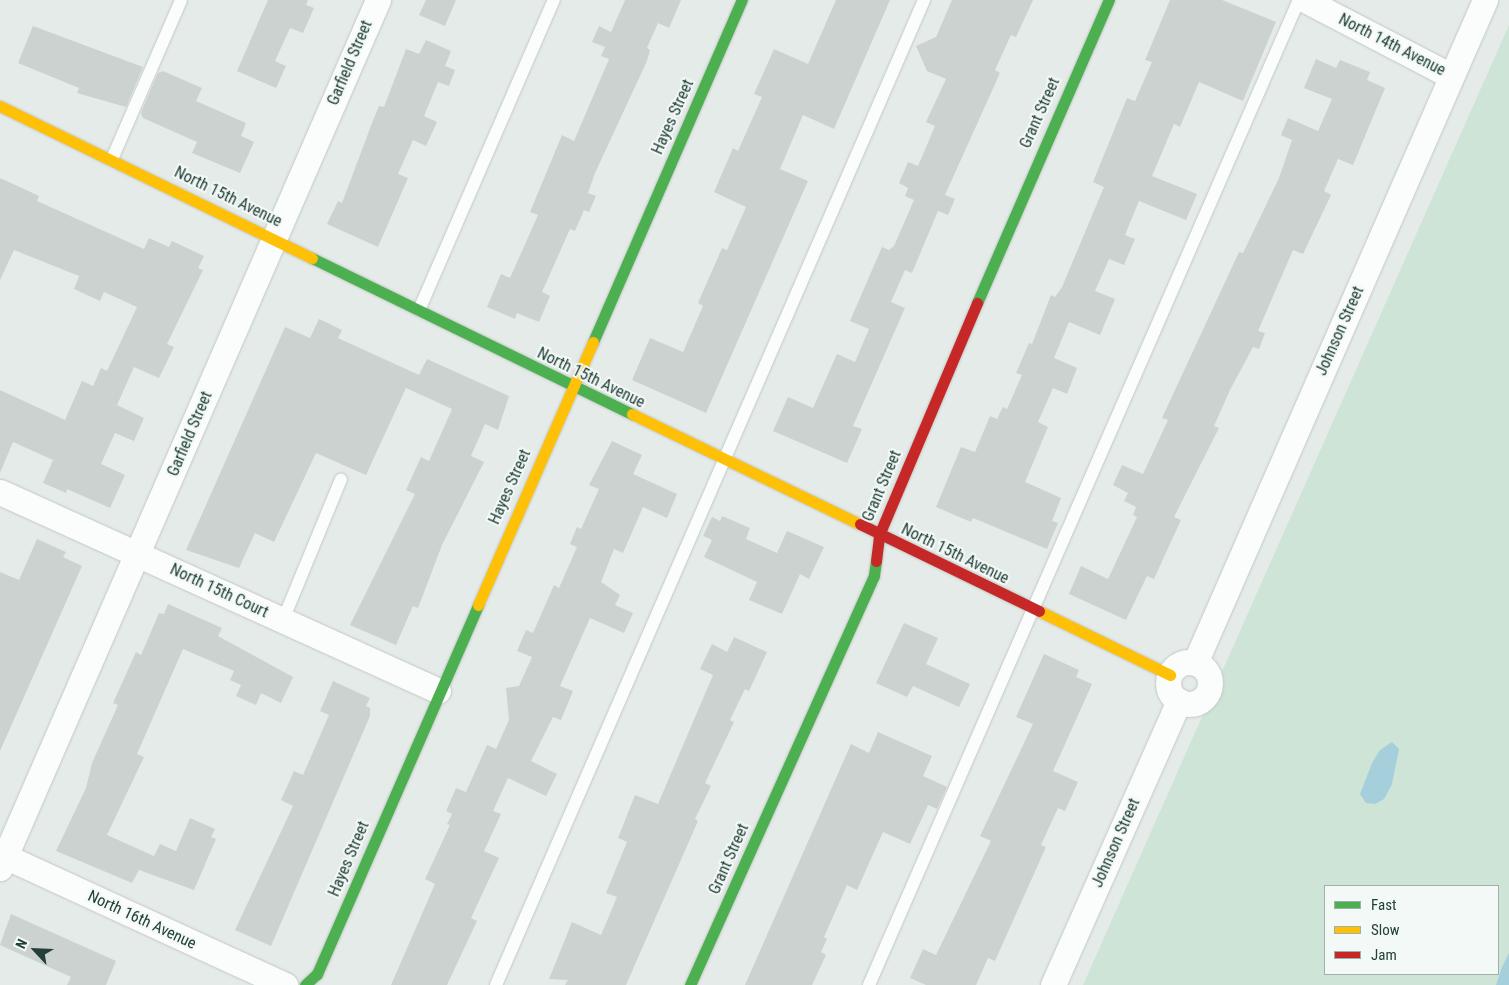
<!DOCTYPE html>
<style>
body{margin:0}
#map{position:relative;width:1509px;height:985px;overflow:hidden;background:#e5ebe8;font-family:"Roboto Condensed",sans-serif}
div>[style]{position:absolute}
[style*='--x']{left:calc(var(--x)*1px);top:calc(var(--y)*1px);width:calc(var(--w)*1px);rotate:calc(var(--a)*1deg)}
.green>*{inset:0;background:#cee4d6}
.water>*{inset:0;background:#a5cfda}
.building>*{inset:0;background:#ccd2d0}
.roads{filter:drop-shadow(0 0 1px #c2c8c5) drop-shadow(0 0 1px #c2c8c5)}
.lane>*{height:12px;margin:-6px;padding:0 6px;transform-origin:6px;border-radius:6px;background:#fbfcfc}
.street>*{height:25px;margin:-12.5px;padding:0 12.5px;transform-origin:12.5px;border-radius:12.5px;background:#fbfcfc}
.street>.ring{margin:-12.5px;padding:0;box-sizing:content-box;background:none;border:25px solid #fbfcfc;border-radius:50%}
.fast>*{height:11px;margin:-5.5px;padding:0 5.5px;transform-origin:5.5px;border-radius:5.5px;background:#4caf50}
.slow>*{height:11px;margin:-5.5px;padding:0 5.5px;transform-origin:5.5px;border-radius:5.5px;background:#ffc107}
.jam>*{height:11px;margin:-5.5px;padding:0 5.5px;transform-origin:5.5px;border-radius:5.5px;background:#c62828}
span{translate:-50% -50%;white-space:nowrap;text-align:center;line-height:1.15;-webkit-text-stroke:4px #f3f9f7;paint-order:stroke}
.street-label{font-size:16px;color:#223f39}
.legend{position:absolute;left:1324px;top:885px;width:175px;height:90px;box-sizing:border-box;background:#f3f9f7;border:1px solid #9fafab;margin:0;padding:6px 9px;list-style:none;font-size:15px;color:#223f39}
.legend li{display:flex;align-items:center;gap:10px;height:25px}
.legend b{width:25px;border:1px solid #9fafab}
.north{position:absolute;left:10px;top:925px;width:50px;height:50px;-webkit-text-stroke:4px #f3f9f7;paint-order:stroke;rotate:295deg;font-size:14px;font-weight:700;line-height:20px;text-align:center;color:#223f39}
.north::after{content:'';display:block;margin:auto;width:18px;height:22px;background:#223f39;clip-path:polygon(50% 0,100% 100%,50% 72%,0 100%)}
</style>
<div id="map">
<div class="green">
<div style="clip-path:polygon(evenodd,1509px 25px,1509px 985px,1083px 985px,1509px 25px,1325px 886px,1498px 886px,1498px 974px,1325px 974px,1325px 886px)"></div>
</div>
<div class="water">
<div style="clip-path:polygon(1392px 742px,1399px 749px,1392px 784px,1384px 799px,1375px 804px,1366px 803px,1360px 794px,1372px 763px,1380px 750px)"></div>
<div style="clip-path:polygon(1509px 953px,1509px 985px,1496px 985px,1502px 967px)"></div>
</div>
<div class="building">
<div style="clip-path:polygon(268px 0,308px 0,306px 5px,314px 8px,303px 33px,290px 28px,275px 61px,286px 66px,276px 88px,237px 71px)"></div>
<div style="clip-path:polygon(426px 0,456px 0,445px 26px,419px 15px)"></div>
<div style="clip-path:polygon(625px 0,681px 0,669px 28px,658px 23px,647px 48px,650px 50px,647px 61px,595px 173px,588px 193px,596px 196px,589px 212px,584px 210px,575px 231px,570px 229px,542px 292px,550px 296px,539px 322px,517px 313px,515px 319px,487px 307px,501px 274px,510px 278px,538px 215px,530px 212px,562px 135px,574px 141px,609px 59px,601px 56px,605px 47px,592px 42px,599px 26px,611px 32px)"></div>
<div style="clip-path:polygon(836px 0,890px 0,834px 129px,803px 115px,780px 169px,808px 181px,706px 413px,632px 380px,650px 338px,683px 352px,703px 306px,698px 303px,722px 248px,727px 250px,746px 207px,714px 192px,733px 148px,738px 151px,762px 97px,754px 94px,774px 49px,808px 64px)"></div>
<div style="clip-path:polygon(952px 0,1033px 0,1016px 37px,1011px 35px,995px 70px,1000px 73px,945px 195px,955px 199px,948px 215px,938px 211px,912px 273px,905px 270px,891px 302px,905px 308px,853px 426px,862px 429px,847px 463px,773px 431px,788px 397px,813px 408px,837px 354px,855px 362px,869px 329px,850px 321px,882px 247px,889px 250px,894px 246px,914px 200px,905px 196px,908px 188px,899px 183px,908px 162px,918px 166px,935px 126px,926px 122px,946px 79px,927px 71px,916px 46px,936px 37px)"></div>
<div style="clip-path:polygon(1170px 0,1222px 0,1276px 22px,1243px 101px,1199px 82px,1180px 127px,1174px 124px,1152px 176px,1197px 194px,1186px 220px,1139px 201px,1125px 235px,1135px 239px,1124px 265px,1109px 259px,1095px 291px,1115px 299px,1100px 335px,1069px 322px,1054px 358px,1077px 368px,1067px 394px,1053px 388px,1038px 422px,1048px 427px,1025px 482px,1061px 498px,1052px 521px,1058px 523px,1047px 549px,973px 518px,971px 522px,936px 507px,961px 447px,975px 452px,990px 416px,997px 419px,1003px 407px,1007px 409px,1022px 375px,1016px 373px,1029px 343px,1032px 344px,1051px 295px,1055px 297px,1062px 287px,1104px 187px,1093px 182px,1127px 98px,1135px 101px,1152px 62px,1145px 60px)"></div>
<div style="clip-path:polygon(33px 26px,143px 67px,126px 107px,77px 93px,79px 88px,18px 63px)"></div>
<div style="clip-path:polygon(426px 40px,451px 51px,445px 66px,455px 70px,449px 86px,438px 82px,424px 116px,437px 122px,426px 146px,413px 140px,398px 174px,408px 178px,378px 247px,327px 224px,338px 201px,342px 203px,372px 123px,379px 106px,384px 107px,406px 49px,419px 54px)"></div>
<div style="clip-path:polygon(1316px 59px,1336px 68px,1340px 60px,1370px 72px,1367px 80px,1385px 88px,1353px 165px,1338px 159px,1324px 191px,1331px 195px,1303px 254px,1293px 250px,1258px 331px,1265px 333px,1259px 349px,1253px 347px,1230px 390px,1214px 426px,1219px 428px,1174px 517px,1181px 520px,1169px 546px,1154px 579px,1147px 576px,1126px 620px,1069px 594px,1081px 566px,1108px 579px,1137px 517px,1133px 515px,1136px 507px,1124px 501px,1128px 493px,1113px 485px,1122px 465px,1143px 474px,1168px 420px,1162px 418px,1239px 252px,1243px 253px,1279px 178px,1292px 140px,1281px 135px,1288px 118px,1318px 131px,1332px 99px,1304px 88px)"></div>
<div style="clip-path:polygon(163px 71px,202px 88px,196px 101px,246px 123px,241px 136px,254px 142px,240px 173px,192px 153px,197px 142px,143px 118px,141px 113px,158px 73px)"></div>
<div style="clip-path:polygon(0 178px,39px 196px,37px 201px,144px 249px,149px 238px,169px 247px,172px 241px,204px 256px,198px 268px,203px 270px,167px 344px,174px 347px,159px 378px,134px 367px,117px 405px,144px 418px,134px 441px,115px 433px,101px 464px,125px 475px,110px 508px,67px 489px,66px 493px,43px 483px,53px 460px,13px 442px,0 473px,0 390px,65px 420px,82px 381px,93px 386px,101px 368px,107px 371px,137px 307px,104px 292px,100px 301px,74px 289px,79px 276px,14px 250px,0 280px)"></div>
<div style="clip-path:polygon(319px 319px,342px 330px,338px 338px,419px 375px,427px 359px,509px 396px,498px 430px,485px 424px,471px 456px,484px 462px,442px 545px,418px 608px,413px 606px,396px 645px,350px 625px,415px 494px,406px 490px,421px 457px,429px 461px,452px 409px,406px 388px,366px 475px,316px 453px,274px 542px,255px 533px,239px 568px,186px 550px,285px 327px,310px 338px)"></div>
<div style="clip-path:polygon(612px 441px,642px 455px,633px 474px,677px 494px,667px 518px,643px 507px,623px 553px,614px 549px,601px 582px,620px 595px,615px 605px,633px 613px,624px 633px,590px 618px,560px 686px,573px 691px,561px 720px,553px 717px,531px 761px,557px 774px,546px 796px,508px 778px,493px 811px,501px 814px,484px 851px,499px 858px,471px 918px,477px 921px,447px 985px,391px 985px,435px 884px,425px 879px,450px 825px,447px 824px,452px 814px,446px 811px,456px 788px,466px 792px,487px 745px,496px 749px,509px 720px,506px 688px,519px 686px,532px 657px,517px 651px,526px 630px,533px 633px,554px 585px,559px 588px,577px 547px,570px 544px,577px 527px,581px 529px,599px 489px,589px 485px)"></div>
<div style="clip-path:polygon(722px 516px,750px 528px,746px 539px,777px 553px,787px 531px,824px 547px,809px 579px,800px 574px,782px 614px,749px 600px,757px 582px,704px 557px,712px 540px,703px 536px,712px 517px,720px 521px)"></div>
<div style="clip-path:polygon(37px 539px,66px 552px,63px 557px,82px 566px,0 751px,0 572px,19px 580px)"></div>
<div style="clip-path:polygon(168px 604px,222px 628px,218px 636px,293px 677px,281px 703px,261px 693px,256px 705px,236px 696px,241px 685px,230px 680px,234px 671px,183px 649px,137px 754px,144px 757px,107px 835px,154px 856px,160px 844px,176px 851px,190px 818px,215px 829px,211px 837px,216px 839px,194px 890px,139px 870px,132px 883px,56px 851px,86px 788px,92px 763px,118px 705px,113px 703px,136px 652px,141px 655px,159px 613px,164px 614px)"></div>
<div style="clip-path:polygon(904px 623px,938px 638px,926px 664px,970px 684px,959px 707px,913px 686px,907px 697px,876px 683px)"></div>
<div style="clip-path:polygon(734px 637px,767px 652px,749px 691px,745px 689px,730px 720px,734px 722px,705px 783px,711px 786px,695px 819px,698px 821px,626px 985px,565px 985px,568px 980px,549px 979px,572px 922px,601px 935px,617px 897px,606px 893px,627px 842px,618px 838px,635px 795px,658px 804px,713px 675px,700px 669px,712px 644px,727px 652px)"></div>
<div style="clip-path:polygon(1044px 654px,1079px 670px,1076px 677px,1092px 684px,1053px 771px,1078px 782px,1065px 811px,1058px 808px,1041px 845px,1046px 847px,995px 961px,988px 958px,976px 985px,926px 985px,910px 978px,923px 949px,936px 955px,991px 841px,980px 836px,1033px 724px,1016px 717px)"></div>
<div style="clip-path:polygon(333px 681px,370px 698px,366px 706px,370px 708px,370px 716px,271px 946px,235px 930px,293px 806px,281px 800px,294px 771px,303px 775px,329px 715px,320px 711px)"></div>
<div style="clip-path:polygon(878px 732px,932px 756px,923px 776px,947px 787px,937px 809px,928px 805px,910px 844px,883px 832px,857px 890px,847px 885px,824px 937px,827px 939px,821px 952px,826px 955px,812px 985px,745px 985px,851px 744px,869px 753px)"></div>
<div style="clip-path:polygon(11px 914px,116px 961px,106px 985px,67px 985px,71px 977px,0 945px)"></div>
</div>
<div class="roads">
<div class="lane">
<div style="--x:112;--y:159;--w:173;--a:-66.5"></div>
<div style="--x:419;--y:310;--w:338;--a:-66.5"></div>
<div style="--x:283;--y:620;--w:152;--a:-67.6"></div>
<div style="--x:496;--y:985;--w:1074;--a:-66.51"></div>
<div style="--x:869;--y:985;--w:1075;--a:-66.42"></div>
</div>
<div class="street">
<div style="--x:1305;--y:0;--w:165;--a:27.5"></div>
<div style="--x:0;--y:492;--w:481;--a:24.4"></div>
<div class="ring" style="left:1168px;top:662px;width:17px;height:17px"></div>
<div style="--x:1195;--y:663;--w:724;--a:-66.38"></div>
<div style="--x:0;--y:854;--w:314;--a:24.7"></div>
<div style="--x:0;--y:868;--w:947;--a:-66.47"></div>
<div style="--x:1053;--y:985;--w:311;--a:-66.1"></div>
</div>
<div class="fast">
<div style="--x:312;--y:258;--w:356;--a:26"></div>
<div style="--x:977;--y:303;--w:331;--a:-66.5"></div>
<div style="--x:593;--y:342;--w:373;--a:-66.5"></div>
<div style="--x:305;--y:985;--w:16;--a:-43"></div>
<div style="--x:317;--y:974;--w:403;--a:-66.4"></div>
<div style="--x:690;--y:985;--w:449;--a:-65.8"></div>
<div style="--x:874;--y:575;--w:14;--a:-82"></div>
</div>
<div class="slow">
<div style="--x:0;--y:106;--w:347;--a:26"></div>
<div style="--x:632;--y:414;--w:253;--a:25.8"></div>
<div style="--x:478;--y:605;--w:287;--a:-66.4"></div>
<div style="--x:1039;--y:611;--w:146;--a:26"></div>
</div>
<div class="jam">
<div style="--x:860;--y:524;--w:199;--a:25.9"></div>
<div style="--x:876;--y:561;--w:26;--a:-83"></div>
<div style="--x:879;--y:535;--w:252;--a:-67.1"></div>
</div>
</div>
<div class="street-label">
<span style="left:1392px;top:45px;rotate:27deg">North 14th Avenue</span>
<span style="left:350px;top:63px;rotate:-67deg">Garfield Street</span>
<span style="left:1040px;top:113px;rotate:-66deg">Grant Street</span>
<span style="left:673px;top:117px;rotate:-66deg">Hayes Street</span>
<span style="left:228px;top:197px;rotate:26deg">North 15th Avenue</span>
<span style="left:1340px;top:331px;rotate:-66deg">Johnson Street</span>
<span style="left:591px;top:378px;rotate:26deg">North 15th Avenue</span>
<span style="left:190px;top:434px;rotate:-67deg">Garfield Street</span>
<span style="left:882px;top:486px;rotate:-67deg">Grant Street</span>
<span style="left:510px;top:487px;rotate:-66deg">Hayes Street</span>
<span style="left:955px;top:554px;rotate:26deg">North 15th Avenue</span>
<span style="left:219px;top:591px;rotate:25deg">North 15th Court</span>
<span style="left:1116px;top:843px;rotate:-66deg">Johnson Street</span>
<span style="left:349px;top:859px;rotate:-67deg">Hayes Street</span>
<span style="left:729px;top:859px;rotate:-66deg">Grant Street</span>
<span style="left:142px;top:920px;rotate:25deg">North 16th Avenue</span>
</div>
<ul class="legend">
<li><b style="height:6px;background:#4caf50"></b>Fast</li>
<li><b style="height:6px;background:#ffc107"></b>Slow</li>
<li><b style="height:6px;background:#c62828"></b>Jam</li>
</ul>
<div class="north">N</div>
</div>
